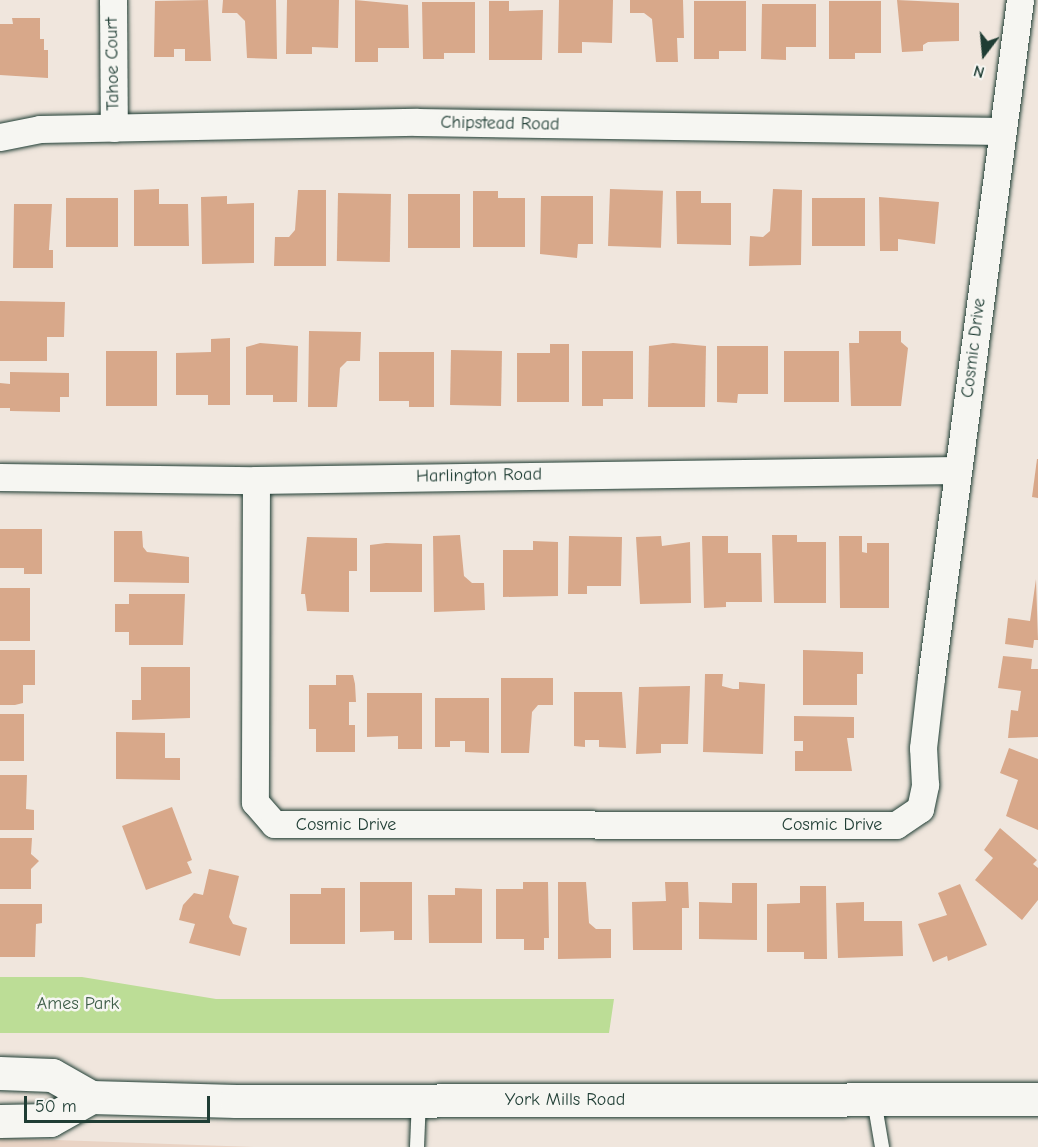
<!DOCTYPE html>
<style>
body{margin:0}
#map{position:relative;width:1038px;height:1147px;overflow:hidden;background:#f0e6dd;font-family:"Comic Neue",sans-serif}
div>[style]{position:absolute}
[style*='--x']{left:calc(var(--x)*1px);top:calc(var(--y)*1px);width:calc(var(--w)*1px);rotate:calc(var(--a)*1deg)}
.built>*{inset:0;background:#e9d3c4}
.green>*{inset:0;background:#bcdd96}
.building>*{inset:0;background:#d8a88a;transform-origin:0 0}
.roads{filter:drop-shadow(0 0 2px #1f3d34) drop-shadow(0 0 2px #1f3d34)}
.service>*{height:14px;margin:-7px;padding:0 7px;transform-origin:7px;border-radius:7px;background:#f6f6f2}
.minor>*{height:27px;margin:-13.5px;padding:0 13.5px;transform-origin:13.5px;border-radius:13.5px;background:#f6f6f2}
.secondary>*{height:33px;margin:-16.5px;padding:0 16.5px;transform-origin:16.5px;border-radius:16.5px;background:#f6f6f2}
span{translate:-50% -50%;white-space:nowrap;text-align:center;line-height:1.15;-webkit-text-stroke:5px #f6f6f2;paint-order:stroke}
.street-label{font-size:18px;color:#1f3d34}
.park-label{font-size:18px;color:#3e5d48}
.north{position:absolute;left:954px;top:24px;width:60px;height:60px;-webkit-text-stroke:4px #f6f6f2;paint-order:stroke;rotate:196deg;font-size:16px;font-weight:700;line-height:24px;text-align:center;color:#1f3d34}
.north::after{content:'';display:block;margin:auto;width:21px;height:27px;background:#1f3d34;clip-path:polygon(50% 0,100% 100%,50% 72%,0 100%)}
.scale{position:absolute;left:24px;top:1096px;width:186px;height:27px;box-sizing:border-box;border:3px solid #1f3d34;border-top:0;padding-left:8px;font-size:18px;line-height:21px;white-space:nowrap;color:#1f3d34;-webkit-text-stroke:4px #f6f6f2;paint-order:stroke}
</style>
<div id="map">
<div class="built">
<div style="clip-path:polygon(0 1138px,254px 1147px,0 1147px)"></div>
</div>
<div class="green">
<div style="clip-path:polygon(0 977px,82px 977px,216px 999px,614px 999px,609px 1033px,0 1033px)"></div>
</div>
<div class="building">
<div style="clip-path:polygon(208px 0,211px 61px,185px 61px,185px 49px,174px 49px,174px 57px,154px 57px,155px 1px)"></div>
<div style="clip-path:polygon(223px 0,276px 0,277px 59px,247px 58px,245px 21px,237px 13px,222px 13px)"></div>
<div style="clip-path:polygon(287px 0,339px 0,338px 48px,312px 47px,312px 54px,286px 54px)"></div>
<div style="clip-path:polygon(355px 0,408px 5px,409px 48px,378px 48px,378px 62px,355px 62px)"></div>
<div style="clip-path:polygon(559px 0,613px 0,612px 43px,582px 42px,582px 53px,558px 53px)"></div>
<div style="clip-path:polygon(630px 0,683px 0,684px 38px,677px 38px,678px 62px,656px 62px,652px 19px,644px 13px,630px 13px)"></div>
<div style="clip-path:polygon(897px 0,959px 3px,959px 41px,928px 42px,923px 45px,923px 51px,902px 52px)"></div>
<div style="clip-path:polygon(489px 1px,509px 1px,509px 11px,543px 10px,542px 60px,489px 60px)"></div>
<div style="clip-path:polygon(694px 1px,746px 1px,746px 51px,719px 51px,719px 59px,694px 59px)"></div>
<div style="clip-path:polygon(829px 1px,881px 1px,881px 53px,855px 53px,855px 59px,829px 59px)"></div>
<div style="clip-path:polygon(422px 2px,475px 2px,475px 53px,444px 53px,444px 59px,423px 59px)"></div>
<div style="clip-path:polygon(762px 4px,816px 4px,816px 47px,786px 47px,786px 60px,761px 59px)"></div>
<div style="clip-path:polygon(12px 18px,40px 18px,40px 39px,44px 39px,44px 50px,48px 50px,48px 78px,0 75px,0 24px,13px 24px)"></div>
<div style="clip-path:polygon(159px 189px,159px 204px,188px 204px,189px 246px,134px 246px,134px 190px)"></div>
<div style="left:610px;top:189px;width:53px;height:57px;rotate:2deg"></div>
<div style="clip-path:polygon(773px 189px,802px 190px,801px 265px,749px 266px,750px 236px,763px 237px,770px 231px)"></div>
<div style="clip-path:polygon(298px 190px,326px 190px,326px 266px,274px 266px,275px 237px,289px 237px,295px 230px)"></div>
<div style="clip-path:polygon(473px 191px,498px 191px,498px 198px,525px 198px,525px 247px,473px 247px)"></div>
<div style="clip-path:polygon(676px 191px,701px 191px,701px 203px,731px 203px,731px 245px,677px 244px)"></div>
<div style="left:338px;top:193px;width:53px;height:68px;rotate:1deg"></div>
<div style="left:408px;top:194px;width:52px;height:54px"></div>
<div style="clip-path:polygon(227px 196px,227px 204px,254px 203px,254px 263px,202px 264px,201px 197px)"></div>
<div style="clip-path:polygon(541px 196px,593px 196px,593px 244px,578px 244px,577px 258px,540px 254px)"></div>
<div style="clip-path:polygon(879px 197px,939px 202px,935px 244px,898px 239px,898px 251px,880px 251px)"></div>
<div style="left:66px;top:198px;width:52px;height:49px"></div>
<div style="left:812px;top:198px;width:53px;height:48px"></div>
<div style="clip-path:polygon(14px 204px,52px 204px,49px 250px,53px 250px,53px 268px,13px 268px)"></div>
<div style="clip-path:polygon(0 301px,65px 302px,64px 337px,47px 337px,47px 361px,0 361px)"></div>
<div style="clip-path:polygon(309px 331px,361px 332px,360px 361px,347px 361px,340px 368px,337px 407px,308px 407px)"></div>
<div style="clip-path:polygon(859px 331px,901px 331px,901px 342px,908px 348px,901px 406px,851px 406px,849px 343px,859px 343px)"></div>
<div style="clip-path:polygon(230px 338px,230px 405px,208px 405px,208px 395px,176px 395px,176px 353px,211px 352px,211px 339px)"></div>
<div style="clip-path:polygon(260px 343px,298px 346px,297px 402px,273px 402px,273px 395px,246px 395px,246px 347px)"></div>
<div style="clip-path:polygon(673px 343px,706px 346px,705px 407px,648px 407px,649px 346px)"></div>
<div style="clip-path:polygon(550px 344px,569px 344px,569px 402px,517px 402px,517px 353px,550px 353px)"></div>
<div style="clip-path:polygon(717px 346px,768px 346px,768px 394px,738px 394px,737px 403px,717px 402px)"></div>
<div style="left:451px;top:350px;width:51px;height:55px;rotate:1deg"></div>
<div style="left:106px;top:351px;width:51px;height:55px"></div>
<div style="clip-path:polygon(582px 351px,633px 351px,633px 399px,603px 399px,603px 406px,582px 406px)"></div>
<div style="left:839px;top:351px;width:51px;height:55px;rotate:90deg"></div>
<div style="clip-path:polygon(379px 352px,434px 352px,434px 407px,409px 407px,409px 401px,379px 401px)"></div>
<div style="clip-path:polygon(10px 372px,69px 373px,69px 397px,60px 397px,60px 412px,10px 411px,10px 408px,0 408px,0 383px,10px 384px)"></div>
<div style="clip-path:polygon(1037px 459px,1038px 459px,1038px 498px,1032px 497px)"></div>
<div style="clip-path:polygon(0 529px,42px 529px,42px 574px,24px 574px,24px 568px,0 568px)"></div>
<div style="clip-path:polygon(114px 531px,142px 531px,143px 547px,147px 552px,189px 557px,189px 583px,114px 582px)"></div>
<div style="clip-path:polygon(460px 535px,464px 576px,472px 583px,484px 583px,485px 610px,434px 612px,433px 536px)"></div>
<div style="clip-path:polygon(772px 535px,797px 535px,797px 542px,826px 542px,826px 603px,774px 603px)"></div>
<div style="clip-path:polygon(569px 536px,622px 537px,621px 586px,587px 586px,587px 594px,568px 594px)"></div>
<div style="clip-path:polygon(661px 536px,662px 546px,690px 542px,691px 603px,640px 604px,636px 537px)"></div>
<div style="clip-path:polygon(702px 536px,728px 536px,728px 553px,761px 553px,762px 602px,726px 602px,726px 607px,704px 608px)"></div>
<div style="clip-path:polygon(839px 536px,862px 536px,862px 552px,867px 553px,867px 543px,889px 543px,889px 608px,840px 608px)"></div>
<div style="clip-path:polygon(307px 537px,357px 538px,357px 571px,349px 571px,349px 612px,307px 611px,305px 594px,301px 594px)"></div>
<div style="clip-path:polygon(533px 541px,558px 542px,558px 596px,503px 597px,503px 550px,533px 550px)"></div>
<div style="clip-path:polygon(386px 543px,422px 544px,422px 592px,370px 592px,370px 545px)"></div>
<div style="clip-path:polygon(1036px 579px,1038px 640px,1034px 640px,1033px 648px,1005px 644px,1008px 618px,1030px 621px)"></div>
<div style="left:0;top:588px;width:30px;height:53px"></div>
<div style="clip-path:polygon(129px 594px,185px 594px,183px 645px,129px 645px,129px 632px,115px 632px,115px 604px,129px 604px)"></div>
<div style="clip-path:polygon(0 650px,35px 650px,35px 685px,23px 685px,23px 703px,15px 705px,0 705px)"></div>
<div style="clip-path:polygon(803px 650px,863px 652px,863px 674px,857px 674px,857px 705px,803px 705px)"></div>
<div style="clip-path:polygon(1003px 656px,1032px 659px,1031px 669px,1038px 669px,1038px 737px,1008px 738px,1011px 710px,1018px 711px,1021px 691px,998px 688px)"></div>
<div style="clip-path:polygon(141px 667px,190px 667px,190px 718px,132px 720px,132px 700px,141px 700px)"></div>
<div style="clip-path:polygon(705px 674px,723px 674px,722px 686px,733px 689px,739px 689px,739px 682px,765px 684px,763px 754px,703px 752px)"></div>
<div style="clip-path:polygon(336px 675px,353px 675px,355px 684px,356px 702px,349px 702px,349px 725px,355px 725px,355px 752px,316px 752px,316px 729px,309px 729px,309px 685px,336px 685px)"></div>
<div style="clip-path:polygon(501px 678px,553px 678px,553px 705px,538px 705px,532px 712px,529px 753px,501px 753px)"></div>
<div style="clip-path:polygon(690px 686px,688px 744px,661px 744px,661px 753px,636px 754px,639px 687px)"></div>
<div style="clip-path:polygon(574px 692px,622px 692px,626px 748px,599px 747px,599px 740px,585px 740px,585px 747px,574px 746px)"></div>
<div style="clip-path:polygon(367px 693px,422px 693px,422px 749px,398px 749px,398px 736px,367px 737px)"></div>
<div style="clip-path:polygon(435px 698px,489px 698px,489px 753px,465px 752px,465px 741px,450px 741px,450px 747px,435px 747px)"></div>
<div style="left:0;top:714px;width:24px;height:47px"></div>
<div style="clip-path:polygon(794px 716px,854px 717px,854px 738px,847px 738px,852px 771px,795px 771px,795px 751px,803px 751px,803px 741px,794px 741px)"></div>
<div style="clip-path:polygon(116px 732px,165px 733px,165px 758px,180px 758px,180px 780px,116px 779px)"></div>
<div style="clip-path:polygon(1009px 748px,1038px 759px,1038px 830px,1006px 816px,1018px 780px,1000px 773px)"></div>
<div style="clip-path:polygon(0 775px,27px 775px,26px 809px,34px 810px,34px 830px,0 830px)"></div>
<div style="clip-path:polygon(172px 807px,192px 860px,187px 862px,192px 873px,146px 890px,122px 826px)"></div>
<div style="clip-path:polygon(1000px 828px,1037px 860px,1033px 864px,1038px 868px,1038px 900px,1022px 920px,975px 880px,993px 858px,984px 850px)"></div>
<div style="clip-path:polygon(0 838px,32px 838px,31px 854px,39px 861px,31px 869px,31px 889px,0 889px)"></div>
<div style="clip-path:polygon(209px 869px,239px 876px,229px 917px,233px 924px,247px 928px,240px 956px,189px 943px,195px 924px,179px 920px,183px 905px,194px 893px,203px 895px)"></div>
<div style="clip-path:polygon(360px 882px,412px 882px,412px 940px,394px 940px,394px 931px,360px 932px)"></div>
<div style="clip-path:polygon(523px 882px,548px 882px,549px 938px,544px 938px,544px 950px,524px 950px,524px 939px,496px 939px,496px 889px,523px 889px)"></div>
<div style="clip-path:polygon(558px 882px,586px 882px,589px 923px,596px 929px,611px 929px,611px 958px,558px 959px)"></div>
<div style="clip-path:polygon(665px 882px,688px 882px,689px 908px,682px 908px,682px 950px,633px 950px,632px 902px,666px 901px)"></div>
<div style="clip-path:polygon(732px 883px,757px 883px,757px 940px,699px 939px,699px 902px,732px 903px)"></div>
<div style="clip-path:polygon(960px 884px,987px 945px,948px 961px,947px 956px,933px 962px,918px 924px,947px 915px,938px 893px)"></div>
<div style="clip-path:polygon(800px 886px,826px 886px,827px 959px,804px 959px,804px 952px,767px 952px,767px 904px,800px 903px)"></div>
<div style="clip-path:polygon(321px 888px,345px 888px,345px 944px,290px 944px,290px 894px,321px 894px)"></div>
<div style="clip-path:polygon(455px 888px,482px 889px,482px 943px,429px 943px,428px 895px,455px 895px)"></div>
<div style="clip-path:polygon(864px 902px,864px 921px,902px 921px,903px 956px,838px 958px,836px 903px)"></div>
<div style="clip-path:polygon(0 904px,42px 904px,42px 923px,36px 924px,35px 957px,0 957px)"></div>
</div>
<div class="roads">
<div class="service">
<div style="--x:874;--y:1100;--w:48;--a:80.3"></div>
<div style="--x:417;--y:1147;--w:47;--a:-87.6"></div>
</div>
<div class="minor">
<div style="--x:113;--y:0;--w:128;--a:89.6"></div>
<div style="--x:0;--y:137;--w:41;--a:-11.3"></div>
<div style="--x:40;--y:129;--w:377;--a:-1.1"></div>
<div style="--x:417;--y:122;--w:584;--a:0.88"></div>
<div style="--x:0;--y:477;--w:256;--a:0.7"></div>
<div style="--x:256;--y:480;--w:701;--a:-0.82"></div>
<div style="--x:256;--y:480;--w:322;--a:90.2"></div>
<div style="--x:255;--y:802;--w:29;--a:49"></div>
<div style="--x:274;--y:824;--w:622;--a:0.09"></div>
<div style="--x:896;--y:825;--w:29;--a:-34"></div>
<div style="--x:920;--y:809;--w:25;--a:-78"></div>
<div style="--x:925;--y:785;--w:37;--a:-93"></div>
<div style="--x:923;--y:748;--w:70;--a:-83.5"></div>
<div style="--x:931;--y:678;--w:684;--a:-82.52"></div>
</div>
<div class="secondary">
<div style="--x:0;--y:1073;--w:52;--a:2.2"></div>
<div style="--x:52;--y:1075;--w:45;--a:29.4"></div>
<div style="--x:91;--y:1097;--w:145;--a:1.6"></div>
<div style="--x:236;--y:1101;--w:802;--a:-0.14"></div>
<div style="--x:0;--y:1121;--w:50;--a:-1.1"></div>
<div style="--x:50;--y:1120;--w:47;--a:-29.3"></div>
</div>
</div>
<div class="street-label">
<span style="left:113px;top:64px;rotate:-91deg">Tahoe Court</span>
<span style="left:500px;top:124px;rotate:1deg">Chipstead Road</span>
<span style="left:974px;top:348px;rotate:-83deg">Cosmic Drive</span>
<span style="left:479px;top:476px;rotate:-1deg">Harlington Road</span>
<span style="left:346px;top:825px">Cosmic Drive</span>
<span style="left:832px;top:825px">Cosmic Drive</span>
<span style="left:565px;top:1100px">York Mills Road</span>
</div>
<div class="park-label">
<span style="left:78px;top:1004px">Ames Park</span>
</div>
<div class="north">N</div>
<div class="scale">50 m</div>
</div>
